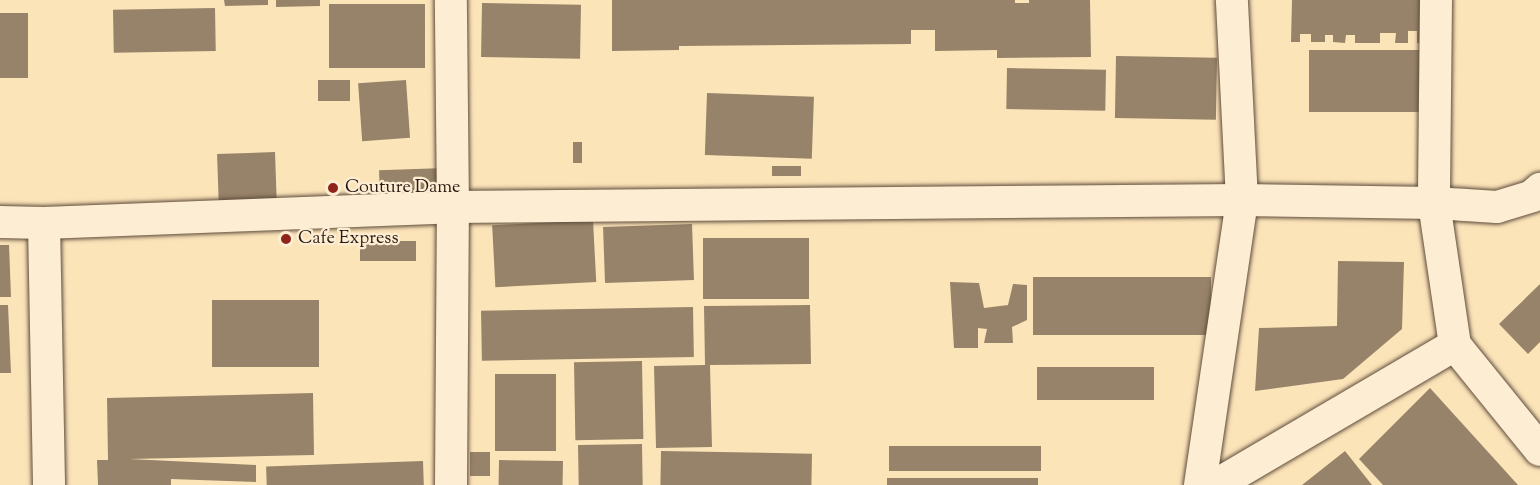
<!DOCTYPE html>
<style>
body{margin:0}
#map{position:relative;width:1540px;height:485px;overflow:hidden;background:#fce4b9;font-family:"Sorts Mill Goudy",serif}
div>[style]{position:absolute}
[style*='--x']{left:calc(var(--x)*1px);top:calc(var(--y)*1px);width:calc(var(--w)*1px);rotate:calc(var(--a)*1deg)}
.building>*{inset:0;background:#978369;transform-origin:0 0}
.roads{filter:drop-shadow(0 0 2px #5e4c3c) drop-shadow(0 0 2px #5e4c3c)}
.street>*{height:32px;margin:-16px;padding:0 16px;transform-origin:16px;border-radius:16px;background:#fdedd2}
.dots>*{width:16px;height:16px;translate:-50% -50%;box-sizing:border-box;border:3px solid #fdedd2;border-radius:50%}
span{translate:-50% -50%;white-space:nowrap;text-align:center;line-height:1.15;-webkit-text-stroke:4.5px #fdedd2;paint-order:stroke}
.poi-label{font-size:18px;color:#291912}
.left{translate:0 -50%;text-align:left}
</style>
<div id="map">
<div class="building">
<div style="clip-path:polygon(224px 0,268px 0,268px 5px,225px 6px)"></div>
<div style="clip-path:polygon(276px 0,320px 0,320px 6px,276px 7px)"></div>
<div style="clip-path:polygon(612px 0,1015px 0,1015px 3px,1029px 3px,1029px 0,1090px 0,1091px 57px,997px 58px,997px 50px,935px 51px,935px 30px,911px 30px,911px 44px,679px 46px,679px 50px,612px 51px)"></div>
<div style="clip-path:polygon(1292px 0,1432px 0,1431px 43px,1417px 43px,1417px 31px,1408px 31px,1408px 43px,1395px 43px,1396px 33px,1380px 33px,1380px 43px,1355px 43px,1355px 35px,1346px 35px,1345px 43px,1333px 42px,1333px 35px,1325px 35px,1325px 42px,1311px 42px,1311px 34px,1300px 34px,1300px 42px,1291px 42px)"></div>
<div style="left:482px;top:3px;width:99px;height:54px;rotate:1deg"></div>
<div style="left:329px;top:4px;width:96px;height:64px"></div>
<div style="left:215px;top:8px;width:43px;height:102px;rotate:89deg"></div>
<div style="left:0;top:13px;width:28px;height:65px"></div>
<div style="left:1309px;top:50px;width:118px;height:62px"></div>
<div style="left:1116px;top:56px;width:101px;height:62px;rotate:1deg"></div>
<div style="left:1007px;top:68px;width:99px;height:41px;rotate:1deg"></div>
<div style="left:350px;top:80px;width:21px;height:32px;rotate:90deg"></div>
<div style="left:406px;top:80px;width:58px;height:48px;rotate:86deg"></div>
<div style="left:707px;top:93px;width:107px;height:62px;rotate:2deg"></div>
<div style="left:573px;top:142px;width:9px;height:21px"></div>
<div style="left:275px;top:152px;width:53px;height:58px;rotate:88deg"></div>
<div style="left:772px;top:166px;width:29px;height:10px"></div>
<div style="left:445px;top:168px;width:28px;height:66px;rotate:88deg"></div>
<div style="left:593px;top:220px;width:62px;height:101px;rotate:87deg"></div>
<div style="left:692px;top:224px;width:56px;height:89px;rotate:88deg"></div>
<div style="left:809px;top:238px;width:61px;height:106px;rotate:90deg"></div>
<div style="left:416px;top:241px;width:20px;height:56px;rotate:90deg"></div>
<div style="clip-path:polygon(0 245px,9px 245px,11px 297px,0 297px)"></div>
<div style="clip-path:polygon(1338px 261px,1404px 262px,1402px 329px,1343px 379px,1255px 391px,1259px 328px,1337px 326px)"></div>
<div style="left:1211px;top:277px;width:58px;height:178px;rotate:90deg"></div>
<div style="clip-path:polygon(950px 282px,979px 283px,984px 308px,1008px 305px,1013px 284px,1027px 285px,1027px 320px,1012px 327px,1013px 343px,984px 343px,987px 329px,978px 328px,978px 348px,954px 348px)"></div>
<div style="clip-path:polygon(1540px 284px,1540px 342px,1528px 354px,1499px 324px)"></div>
<div style="left:319px;top:300px;width:67px;height:107px;rotate:90deg"></div>
<div style="clip-path:polygon(0 305px,8px 305px,11px 373px,0 373px)"></div>
<div style="clip-path:polygon(810px 305px,811px 364px,710px 365px,712px 447px,656px 448px,654px 366px,705px 365px,704px 306px)"></div>
<div style="left:693px;top:307px;width:50px;height:212px;rotate:89deg"></div>
<div style="left:642px;top:361px;width:78px;height:68px;rotate:89deg"></div>
<div style="left:1037px;top:367px;width:117px;height:33px"></div>
<div style="left:495px;top:374px;width:61px;height:77px"></div>
<div style="clip-path:polygon(1430px 388px,1518px 485px,1383px 485px,1359px 459px)"></div>
<div style="clip-path:polygon(313px 393px,314px 455px,129px 459px,256px 465px,256px 482px,171px 479px,171px 485px,98px 485px,97px 460px,108px 460px,107px 398px)"></div>
<div style="left:642px;top:444px;width:41px;height:64px;rotate:89deg"></div>
<div style="left:889px;top:446px;width:152px;height:25px"></div>
<div style="left:661px;top:451px;width:151px;height:34px;rotate:1deg"></div>
<div style="clip-path:polygon(1345px 451px,1372px 485px,1302px 485px)"></div>
<div style="left:470px;top:452px;width:20px;height:24px"></div>
<div style="left:499px;top:460px;width:64px;height:25px;rotate:1deg"></div>
<div style="left:423px;top:461px;width:24px;height:157px;rotate:88deg"></div>
<div style="left:887px;top:478px;width:151px;height:7px"></div>
</div>
<div class="roads">
<div class="street">
<div style="--x:1436;--y:0;--w:203;--a:90.6"></div>
<div style="--x:1434;--y:203;--w:144;--a:81.6"></div>
<div style="--x:1455;--y:345;--w:135;--a:51"></div>
<div style="--x:0;--y:222;--w:44;--a:1.3"></div>
<div style="--x:44;--y:223;--w:409;--a:-2.2"></div>
<div style="--x:453;--y:207;--w:789;--a:-0.51"></div>
<div style="--x:1242;--y:200;--w:192;--a:0.9"></div>
<div style="--x:1434;--y:203;--w:63;--a:3.6"></div>
<div style="--x:1497;--y:207;--w:37;--a:-17"></div>
<div style="--x:1532;--y:196;--w:11;--a:-41"></div>
<div style="--x:44;--y:223;--w:262;--a:88.9"></div>
<div style="--x:451;--y:485;--w:278;--a:-89.6"></div>
<div style="--x:453;--y:207;--w:207;--a:-90.6"></div>
<div style="--x:1200;--y:485;--w:288;--a:-81.6"></div>
<div style="--x:1242;--y:200;--w:200;--a:-92.9"></div>
<div style="--x:1216;--y:485;--w:277;--a:-30.4"></div>
</div>
</div>
<div class="dots">
<div style="left:333px;top:188px;background:#8f2418"></div>
<div style="left:286px;top:239px;background:#8f2418"></div>
</div>
<div class="poi-label">
<span class="left" style="left:345px;top:188px">Couture Dame</span>
<span class="left" style="left:298px;top:239px">Cafe Express</span>
</div>
</div>
